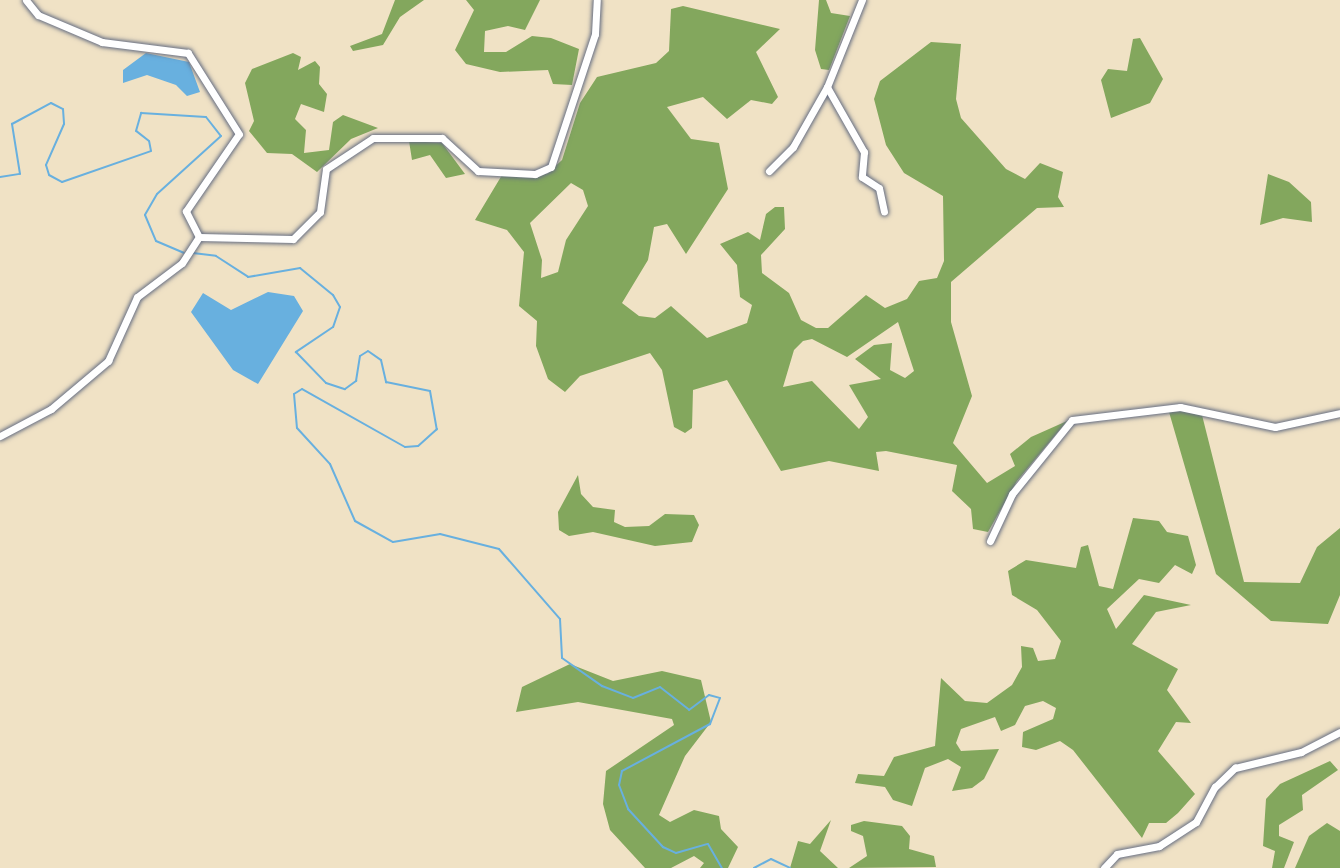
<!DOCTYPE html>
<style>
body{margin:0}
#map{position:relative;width:1340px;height:868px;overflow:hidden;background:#f0e2c5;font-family:Sriracha,sans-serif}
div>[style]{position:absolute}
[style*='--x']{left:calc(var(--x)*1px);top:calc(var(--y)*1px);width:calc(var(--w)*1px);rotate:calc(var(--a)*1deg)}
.forest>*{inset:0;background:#83a75d}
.water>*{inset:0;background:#68b0df}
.stream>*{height:2px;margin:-1px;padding:0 1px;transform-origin:1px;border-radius:1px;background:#68b0df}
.roads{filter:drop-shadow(0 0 2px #666e82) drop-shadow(0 0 2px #666e82)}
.street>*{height:7px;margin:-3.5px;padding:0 3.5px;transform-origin:3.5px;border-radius:3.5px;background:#fff}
span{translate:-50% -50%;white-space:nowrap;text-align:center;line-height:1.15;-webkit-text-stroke:5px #f7f3e8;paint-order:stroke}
</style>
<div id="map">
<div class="forest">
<div style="clip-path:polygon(395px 0,424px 0,400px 17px,383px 45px,353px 51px,350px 46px,382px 34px)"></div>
<div style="clip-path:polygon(466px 0,540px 0,525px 30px,508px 26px,485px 31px,484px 52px,506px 52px,532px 36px,551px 38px,579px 49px,572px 85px,553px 84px,548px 70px,500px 72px,466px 64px,455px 50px,474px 10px)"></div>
<div style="clip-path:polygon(819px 0,826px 0,831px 13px,850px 16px,829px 70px,821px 69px,815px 50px)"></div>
<div style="clip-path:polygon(evenodd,683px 6px,780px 29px,756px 52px,778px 97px,772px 104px,751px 100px,727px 119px,703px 97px,667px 107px,691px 139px,719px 143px,728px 189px,686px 254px,667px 224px,654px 227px,648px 260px,622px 303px,639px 316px,655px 318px,671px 306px,707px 338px,747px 323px,752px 305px,740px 297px,737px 265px,720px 244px,748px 232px,760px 240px,766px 214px,775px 207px,784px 207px,785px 229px,761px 255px,762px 273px,789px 293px,801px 320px,816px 328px,828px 328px,866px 295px,885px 308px,907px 299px,919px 281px,937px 278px,944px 261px,943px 196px,904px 173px,886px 145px,874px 99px,880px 81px,931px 42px,961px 44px,956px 99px,961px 118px,1006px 169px,1025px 179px,1040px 163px,1063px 172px,1058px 197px,1064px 207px,1037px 208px,951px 282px,951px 322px,972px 396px,953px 443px,987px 483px,1015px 466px,1010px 454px,1031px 437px,1067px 421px,1017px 481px,988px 532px,973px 529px,971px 509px,952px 491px,957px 465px,886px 451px,876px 452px,879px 471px,829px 461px,781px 471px,727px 380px,693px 390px,692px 428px,685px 433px,674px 427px,662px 370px,650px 353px,580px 376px,565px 392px,548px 379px,536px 346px,537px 321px,519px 306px,524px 252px,507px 230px,475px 220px,502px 175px,547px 174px,562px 160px,580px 103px,597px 77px,656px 63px,669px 51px,671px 9px,683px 6px,571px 183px,583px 190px,588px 206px,566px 240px,558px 272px,541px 278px,542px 260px,530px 223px,571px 183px,683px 6px,898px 322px,914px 371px,905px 378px,890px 370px,892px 343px,874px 345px,855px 359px,881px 379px,849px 385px,868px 417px,859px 429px,812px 381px,783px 387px,794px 350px,803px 341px,812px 339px,847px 357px,898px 322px)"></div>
<div style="clip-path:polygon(1140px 38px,1163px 79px,1150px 103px,1111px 118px,1101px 80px,1108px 69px,1127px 71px,1133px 39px)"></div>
<div style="clip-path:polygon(293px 53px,301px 57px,298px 70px,315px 61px,320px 67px,319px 84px,327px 94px,324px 112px,301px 104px,295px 119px,306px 130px,304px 153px,329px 150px,333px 122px,343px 115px,378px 128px,351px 139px,317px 172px,292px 154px,267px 153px,249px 131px,254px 121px,245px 83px,252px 69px)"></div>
<div style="clip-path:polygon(409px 141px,442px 143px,465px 174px,446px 178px,430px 155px,412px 160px)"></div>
<div style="clip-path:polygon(1268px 174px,1289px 182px,1311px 202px,1312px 222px,1283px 218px,1260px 225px)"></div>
<div style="clip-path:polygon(1176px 410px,1202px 415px,1244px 582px,1300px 583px,1317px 547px,1340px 528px,1340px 595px,1328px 624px,1271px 621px,1216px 574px,1169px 412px)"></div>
<div style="clip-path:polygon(578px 475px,581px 494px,593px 507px,615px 510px,614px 522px,625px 527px,649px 526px,665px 514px,694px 515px,699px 525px,692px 542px,655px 546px,593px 532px,569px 536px,559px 530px,558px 512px)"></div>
<div style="clip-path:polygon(1133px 518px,1159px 521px,1167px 532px,1188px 536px,1196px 565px,1192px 574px,1175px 565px,1159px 583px,1139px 579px,1107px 609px,1116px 629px,1144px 595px,1191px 605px,1156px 612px,1132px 644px,1178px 669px,1167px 690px,1191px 723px,1176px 722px,1158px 751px,1195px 794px,1178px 813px,1166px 823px,1149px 823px,1142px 838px,1073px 750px,1060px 741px,1036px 750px,1022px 747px,1023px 732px,1053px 719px,1056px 708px,1043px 701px,1025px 706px,1015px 725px,1001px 731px,995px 717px,961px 729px,956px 743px,961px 751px,999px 749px,984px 779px,972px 788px,952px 791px,961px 767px,948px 759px,925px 768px,912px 806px,893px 800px,885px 787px,855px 783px,858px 774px,884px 776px,894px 757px,935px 746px,941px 678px,965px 701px,987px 703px,1012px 685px,1022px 667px,1021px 646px,1033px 648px,1038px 661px,1055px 659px,1061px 641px,1037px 610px,1012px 595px,1008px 571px,1026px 560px,1076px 568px,1081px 547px,1088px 545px,1099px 586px,1113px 589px)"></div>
<div style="clip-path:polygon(570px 664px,613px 681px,662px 671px,701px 680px,711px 722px,685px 756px,659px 815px,670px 822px,694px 810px,719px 816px,721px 829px,738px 847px,728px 868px,700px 868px,704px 863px,694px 856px,671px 868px,645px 868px,610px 830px,603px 804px,606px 771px,674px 725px,672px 719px,578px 702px,516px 712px,522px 687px)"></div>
<div style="clip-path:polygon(1330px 761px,1338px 770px,1302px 795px,1303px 810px,1279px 825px,1279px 836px,1294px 842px,1284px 868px,1272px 868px,1275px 851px,1263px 846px,1266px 799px,1280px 784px)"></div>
<div style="clip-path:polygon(831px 820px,820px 851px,838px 868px,790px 868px,798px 841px,810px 844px)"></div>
<div style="clip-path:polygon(864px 821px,902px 826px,910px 836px,909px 849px,934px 856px,936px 867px,849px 868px,867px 856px,863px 836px,851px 831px,851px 825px)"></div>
<div style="clip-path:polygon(1327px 823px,1340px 831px,1340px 868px,1295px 868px,1309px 836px)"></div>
</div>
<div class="water">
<div style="clip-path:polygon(146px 53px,189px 62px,200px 92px,187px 96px,176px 85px,147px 75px,123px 83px,123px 70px)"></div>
<div style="clip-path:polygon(268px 292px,294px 296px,303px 311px,258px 384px,233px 370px,191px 312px,203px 293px,231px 310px)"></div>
</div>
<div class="stream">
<div style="--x:0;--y:177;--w:20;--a:-9"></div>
<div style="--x:20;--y:174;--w:51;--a:-99.1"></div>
<div style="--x:12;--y:124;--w:44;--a:-28.3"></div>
<div style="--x:51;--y:103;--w:13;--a:27"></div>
<div style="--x:63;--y:109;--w:15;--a:86"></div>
<div style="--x:64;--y:124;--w:45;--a:113.7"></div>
<div style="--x:46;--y:165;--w:10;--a:73"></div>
<div style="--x:49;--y:175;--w:15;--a:28"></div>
<div style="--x:62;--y:182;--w:94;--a:-19.2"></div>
<div style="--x:151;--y:151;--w:10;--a:-101"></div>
<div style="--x:149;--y:141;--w:16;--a:-142"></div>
<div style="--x:136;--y:131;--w:19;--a:-74"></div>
<div style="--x:141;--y:113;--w:65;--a:3.5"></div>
<div style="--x:206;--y:117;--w:24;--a:52"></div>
<div style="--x:221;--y:136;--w:86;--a:137.8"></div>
<div style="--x:157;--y:194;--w:24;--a:120"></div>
<div style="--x:145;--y:215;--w:28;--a:67"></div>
<div style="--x:156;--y:241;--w:30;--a:23"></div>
<div style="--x:193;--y:253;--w:23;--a:7"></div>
<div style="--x:216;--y:256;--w:38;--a:33"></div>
<div style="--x:248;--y:277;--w:53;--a:-9.8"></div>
<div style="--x:300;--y:268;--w:43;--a:39.3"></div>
<div style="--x:333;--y:295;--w:14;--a:60"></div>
<div style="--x:340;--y:307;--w:21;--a:109"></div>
<div style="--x:333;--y:327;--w:45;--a:146"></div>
<div style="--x:296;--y:352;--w:43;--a:45.9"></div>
<div style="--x:326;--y:383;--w:20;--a:18"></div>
<div style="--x:345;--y:389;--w:14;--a:-36"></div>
<div style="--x:356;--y:381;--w:25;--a:-81"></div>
<div style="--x:360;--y:356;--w:9;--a:-32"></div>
<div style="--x:368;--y:351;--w:16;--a:35"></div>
<div style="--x:381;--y:360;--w:23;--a:77"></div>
<div style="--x:386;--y:382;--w:45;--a:11.6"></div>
<div style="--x:430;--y:391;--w:39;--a:80"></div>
<div style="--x:437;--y:429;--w:25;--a:138"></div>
<div style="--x:418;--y:446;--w:13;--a:176"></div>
<div style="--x:405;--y:447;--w:118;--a:-150.6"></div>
<div style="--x:302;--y:389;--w:9;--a:148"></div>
<div style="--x:294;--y:394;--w:34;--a:85"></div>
<div style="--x:297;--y:428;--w:49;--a:47.5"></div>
<div style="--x:330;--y:464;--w:62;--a:66.3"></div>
<div style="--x:355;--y:521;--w:43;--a:28.9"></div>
<div style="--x:393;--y:542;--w:48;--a:-9.7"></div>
<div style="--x:440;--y:534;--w:61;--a:14.3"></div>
<div style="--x:499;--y:549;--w:93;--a:48.9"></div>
<div style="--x:560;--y:619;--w:39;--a:87"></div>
<div style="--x:562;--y:658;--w:49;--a:35"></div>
<div style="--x:602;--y:686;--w:33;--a:21"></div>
<div style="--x:633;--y:698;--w:29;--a:-22"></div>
<div style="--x:660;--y:687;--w:37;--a:38"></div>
<div style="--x:689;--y:710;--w:25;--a:-37"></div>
<div style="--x:709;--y:695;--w:11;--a:15"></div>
<div style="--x:720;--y:698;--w:28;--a:111"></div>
<div style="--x:710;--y:724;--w:100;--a:151.9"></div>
<div style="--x:622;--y:771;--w:14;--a:102"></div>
<div style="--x:619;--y:785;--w:26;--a:69"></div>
<div style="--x:628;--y:809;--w:52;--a:47.4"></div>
<div style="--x:663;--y:847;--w:14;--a:25"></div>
<div style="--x:676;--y:853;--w:33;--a:-16"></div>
<div style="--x:708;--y:844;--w:28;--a:60"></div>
<div style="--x:754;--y:868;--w:19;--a:-28"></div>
<div style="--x:771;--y:859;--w:21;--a:25"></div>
</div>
<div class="roads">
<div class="street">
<div style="--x:827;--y:87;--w:75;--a:60.4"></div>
<div style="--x:864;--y:152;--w:25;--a:95"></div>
<div style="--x:862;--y:177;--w:20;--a:33"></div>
<div style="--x:879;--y:188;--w:24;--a:78"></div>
<div style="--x:769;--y:171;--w:34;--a:-45"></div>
<div style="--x:793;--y:147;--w:69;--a:-60.5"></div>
<div style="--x:827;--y:87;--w:94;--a:-68.1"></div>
<div style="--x:199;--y:237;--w:94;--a:1.2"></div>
<div style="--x:293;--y:239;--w:38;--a:-45"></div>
<div style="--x:320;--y:212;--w:43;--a:-82.1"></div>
<div style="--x:326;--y:169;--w:56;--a:-33.4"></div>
<div style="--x:373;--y:138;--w:69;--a:0"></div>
<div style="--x:442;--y:138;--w:49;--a:42.5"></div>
<div style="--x:478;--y:171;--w:57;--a:3"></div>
<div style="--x:535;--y:174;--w:17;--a:-24"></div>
<div style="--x:551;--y:167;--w:140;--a:-71.7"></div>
<div style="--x:595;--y:34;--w:34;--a:-87"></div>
<div style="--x:0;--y:436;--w:58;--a:-27.9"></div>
<div style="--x:51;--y:409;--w:75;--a:-40.1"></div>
<div style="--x:108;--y:361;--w:70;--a:-65.6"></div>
<div style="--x:137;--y:297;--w:56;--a:-37.1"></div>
<div style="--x:182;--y:263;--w:31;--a:-57"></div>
<div style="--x:199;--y:237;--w:29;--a:-117"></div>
<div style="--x:186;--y:211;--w:93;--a:-55.5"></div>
<div style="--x:239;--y:134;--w:96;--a:-122.2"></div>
<div style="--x:188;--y:53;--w:87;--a:-172.7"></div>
<div style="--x:102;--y:42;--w:69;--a:-157.1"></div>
<div style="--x:38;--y:15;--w:19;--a:-129"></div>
<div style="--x:990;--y:541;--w:52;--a:-64.9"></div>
<div style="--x:1012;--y:494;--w:95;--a:-51"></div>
<div style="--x:1072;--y:420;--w:109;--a:-6.9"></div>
<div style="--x:1180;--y:407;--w:97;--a:11.9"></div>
<div style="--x:1275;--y:427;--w:66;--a:-12.2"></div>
<div style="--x:1104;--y:868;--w:19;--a:-47"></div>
<div style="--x:1117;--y:854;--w:43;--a:-10.8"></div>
<div style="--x:1159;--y:846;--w:44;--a:-33"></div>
<div style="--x:1196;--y:822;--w:40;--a:-62"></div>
<div style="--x:1215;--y:787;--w:28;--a:-44"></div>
<div style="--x:1235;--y:768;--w:68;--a:-13.6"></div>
<div style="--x:1301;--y:752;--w:44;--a:-27.1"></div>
</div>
</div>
</div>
